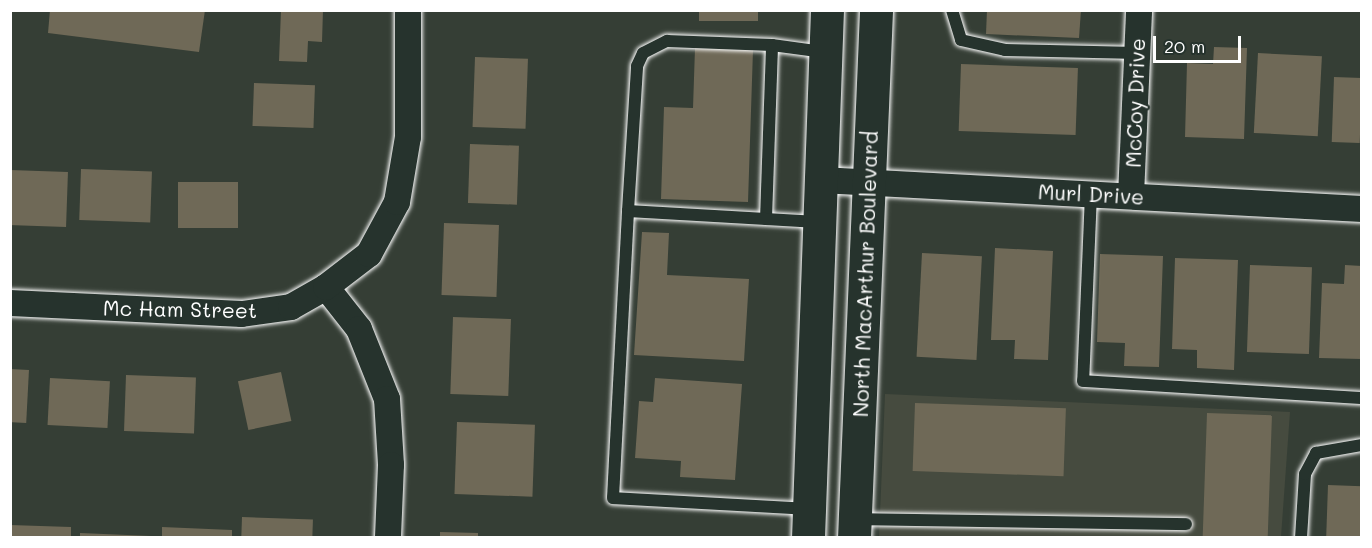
<!DOCTYPE html>
<style>
body{margin:0}
#map{position:relative;width:1372px;height:548px;overflow:hidden;background:#353e35;font-family:Mali,sans-serif}
div>[style]{position:absolute}
[style*='--x']{left:calc(var(--x)*1px);top:calc(var(--y)*1px);width:calc(var(--w)*1px);rotate:calc(var(--a)*1deg)}
.built>*{inset:0;background:#464b3f}
.building>*{inset:0;background:#6f6957;transform-origin:0 0}
.roads{filter:drop-shadow(0 0 2px #fff) drop-shadow(0 0 2px #fff)}
.lane>*{height:12px;margin:-6px;padding:0 6px;transform-origin:6px;border-radius:6px;background:#26332d}
.street>*{height:26px;margin:-13px;padding:0 13px;transform-origin:13px;border-radius:13px;background:#26332d}
.secondary>*{height:33px;margin:-16.5px;padding:0 16.5px;transform-origin:16.5px;border-radius:16.5px;background:#26332d}
span{translate:-50% -50%;white-space:nowrap;text-align:center;line-height:1.15;-webkit-text-stroke:4.5px #26332d;paint-order:stroke}
.street-label{font-size:21px;color:#fff}
.frame{position:absolute;inset:0;border:12px solid #fff;pointer-events:none}
.scale{position:absolute;left:1153px;top:36px;width:88px;height:27px;box-sizing:border-box;border:3px solid #fff;border-top:0;padding-left:8px;font-size:18px;line-height:21px;white-space:nowrap;color:#fff;-webkit-text-stroke:4px #26332d;paint-order:stroke}
</style>
<div id="map">
<div class="built">
<div style="clip-path:polygon(885px 394px,1290px 412px,1281px 537px,879px 538px)"></div>
</div>
<div class="building">
<div style="clip-path:polygon(50px 10px,205px 10px,199px 52px,48px 33px)"></div>
<div style="clip-path:polygon(281px 10px,323px 10px,322px 42px,308px 41px,307px 62px,279px 61px)"></div>
<div style="left:699px;top:10px;width:59px;height:11px"></div>
<div style="clip-path:polygon(987px 10px,1081px 10px,1079px 38px,986px 34px)"></div>
<div style="clip-path:polygon(1214px 47px,1247px 48px,1244px 139px,1185px 137px,1187px 63px,1213px 64px)"></div>
<div style="clip-path:polygon(695px 48px,753px 50px,748px 202px,661px 199px,664px 107px,693px 108px)"></div>
<div style="left:1258px;top:53px;width:64px;height:80px;rotate:3deg"></div>
<div style="left:475px;top:57px;width:53px;height:70px;rotate:2deg"></div>
<div style="left:961px;top:64px;width:117px;height:67px;rotate:2deg"></div>
<div style="left:1334px;top:77px;width:28px;height:65px;rotate:2deg"></div>
<div style="left:254px;top:83px;width:61px;height:43px;rotate:2deg"></div>
<div style="left:470px;top:144px;width:49px;height:59px;rotate:2deg"></div>
<div style="left:81px;top:169px;width:71px;height:51px;rotate:2deg"></div>
<div style="left:10px;top:170px;width:58px;height:55px;rotate:2deg"></div>
<div style="left:178px;top:182px;width:60px;height:46px"></div>
<div style="left:444px;top:223px;width:55px;height:72px;rotate:2deg"></div>
<div style="clip-path:polygon(642px 232px,669px 233px,667px 275px,749px 279px,744px 361px,634px 355px)"></div>
<div style="clip-path:polygon(995px 248px,1053px 251px,1048px 360px,1014px 359px,1015px 340px,991px 340px)"></div>
<div style="left:922px;top:253px;width:60px;height:104px;rotate:3deg"></div>
<div style="clip-path:polygon(1100px 254px,1163px 256px,1159px 367px,1124px 366px,1125px 343px,1097px 342px)"></div>
<div style="clip-path:polygon(1175px 258px,1238px 260px,1234px 370px,1197px 368px,1197px 350px,1172px 349px)"></div>
<div style="left:1250px;top:265px;width:62px;height:87px;rotate:2deg"></div>
<div style="clip-path:polygon(1345px 265px,1362px 266px,1362px 359px,1319px 358px,1322px 283px,1344px 284px)"></div>
<div style="left:453px;top:317px;width:58px;height:77px;rotate:2deg"></div>
<div style="left:10px;top:369px;width:19px;height:53px;rotate:3deg"></div>
<div style="left:281px;top:372px;width:50px;height:44px;rotate:78deg"></div>
<div style="left:126px;top:375px;width:70px;height:56px;rotate:2deg"></div>
<div style="left:50px;top:378px;width:60px;height:47px;rotate:3deg"></div>
<div style="clip-path:polygon(655px 378px,742px 384px,735px 480px,680px 477px,681px 461px,635px 458px,639px 401px,653px 402px)"></div>
<div style="left:915px;top:403px;width:151px;height:68px;rotate:2deg"></div>
<div style="left:1207px;top:413px;width:65px;height:125px;rotate:2deg"></div>
<div style="left:457px;top:422px;width:78px;height:72px;rotate:2deg"></div>
<div style="left:1328px;top:485px;width:34px;height:53px;rotate:2deg"></div>
<div style="left:242px;top:517px;width:71px;height:21px;rotate:2deg"></div>
<div style="clip-path:polygon(10px 525px,71px 527px,71px 538px,10px 538px)"></div>
<div style="clip-path:polygon(162px 527px,232px 530px,232px 538px,162px 538px)"></div>
<div style="clip-path:polygon(440px 532px,478px 533px,478px 538px,440px 538px)"></div>
<div style="clip-path:polygon(80px 533px,151px 536px,151px 538px,80px 538px)"></div>
</div>
<div class="roads">
<div class="lane">
<div style="--x:952;--y:10;--w:31;--a:73"></div>
<div style="--x:961;--y:40;--w:45;--a:12.8"></div>
<div style="--x:1005;--y:50;--w:133;--a:1.3"></div>
<div style="--x:1091;--y:194;--w:187;--a:92.4"></div>
<div style="--x:1083;--y:381;--w:280;--a:3.5"></div>
<div style="--x:628;--y:211;--w:145;--a:-86.4"></div>
<div style="--x:637;--y:66;--w:14;--a:-65"></div>
<div style="--x:643;--y:53;--w:27;--a:-27"></div>
<div style="--x:667;--y:41;--w:105;--a:2.2"></div>
<div style="--x:772;--y:45;--w:51;--a:7.8"></div>
<div style="--x:766;--y:219;--w:174;--a:-88"></div>
<div style="--x:808;--y:509;--w:195;--a:-176.8"></div>
<div style="--x:613;--y:498;--w:287;--a:-87"></div>
<div style="--x:628;--y:211;--w:190;--a:3.3"></div>
<div style="--x:856;--y:519;--w:330;--a:0.9"></div>
<div style="--x:1301;--y:538;--w:64;--a:-86.4"></div>
<div style="--x:1305;--y:474;--w:24;--a:-62"></div>
<div style="--x:1316;--y:453;--w:47;--a:-9.9"></div>
</div>
<div class="street">
<div style="--x:821;--y:180;--w:542;--a:3.07"></div>
<div style="--x:1131;--y:196;--w:186;--a:-87.5"></div>
<div style="--x:326;--y:287;--w:53;--a:51.8"></div>
<div style="--x:359;--y:329;--w:75;--a:68.2"></div>
<div style="--x:387;--y:399;--w:66;--a:86.5"></div>
<div style="--x:391;--y:465;--w:73;--a:92.4"></div>
<div style="--x:10;--y:303;--w:232;--a:2.7"></div>
<div style="--x:242;--y:314;--w:49;--a:-8.1"></div>
<div style="--x:291;--y:307;--w:40;--a:-29.7"></div>
<div style="--x:326;--y:287;--w:54;--a:-37.5"></div>
<div style="--x:369;--y:254;--w:59;--a:-61.7"></div>
<div style="--x:397;--y:202;--w:66;--a:-80.4"></div>
<div style="--x:408;--y:137;--w:127;--a:-90"></div>
</div>
<div class="secondary">
<div style="--x:808;--y:538;--w:528;--a:-87.94"></div>
<div style="--x:854;--y:538;--w:528;--a:-87.61"></div>
</div>
</div>
<div class="street-label">
<span style="left:1135px;top:103px;rotate:-88deg">McCoy Drive</span>
<span style="left:1091px;top:194px;rotate:3deg">Murl Drive</span>
<span style="left:865px;top:274px;rotate:-88deg">North MacArthur Boulevard</span>
<span style="left:180px;top:309px;rotate:1deg">Mc Ham Street</span>
</div>
<div class="frame"></div>
<div class="scale">20 m</div>
</div>
